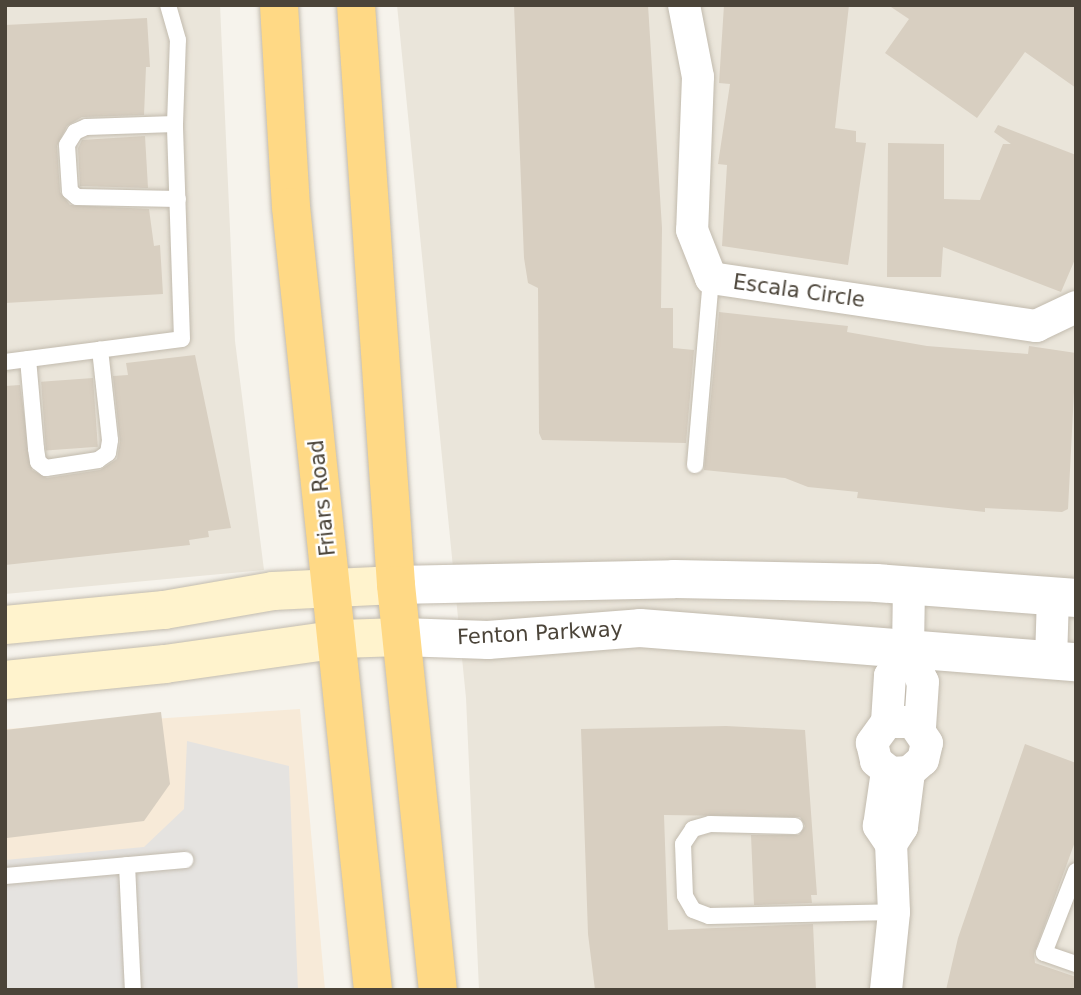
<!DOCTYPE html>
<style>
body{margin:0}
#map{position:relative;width:1081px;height:995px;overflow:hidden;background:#f6f3ec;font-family:"DejaVu Sans",sans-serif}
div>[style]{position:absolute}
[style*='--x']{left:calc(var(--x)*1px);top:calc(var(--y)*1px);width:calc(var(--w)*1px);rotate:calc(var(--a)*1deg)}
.residential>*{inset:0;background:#eae5da}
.commercial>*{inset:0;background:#f7ead8}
.parking>*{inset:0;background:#e5e3e0}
.building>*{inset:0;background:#d8cfc1;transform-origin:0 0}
.roads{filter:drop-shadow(0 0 2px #c2bbae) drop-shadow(0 0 2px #c2bbae)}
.service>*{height:16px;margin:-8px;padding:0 8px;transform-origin:8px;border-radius:8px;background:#fff}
.minor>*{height:32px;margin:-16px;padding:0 16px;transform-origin:16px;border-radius:16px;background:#fff}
.tertiary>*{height:38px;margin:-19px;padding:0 19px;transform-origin:19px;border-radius:19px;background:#fff}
.secondary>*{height:38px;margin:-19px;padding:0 19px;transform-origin:19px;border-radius:19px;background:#fff3cd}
.trunk>*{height:38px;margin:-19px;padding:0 19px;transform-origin:19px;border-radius:19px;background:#ffd985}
span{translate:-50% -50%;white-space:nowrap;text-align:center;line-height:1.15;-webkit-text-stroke:5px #fff;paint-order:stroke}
.street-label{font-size:21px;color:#4b4439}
.frame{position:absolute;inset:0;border:7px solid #4b4439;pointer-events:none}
</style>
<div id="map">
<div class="residential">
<div style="clip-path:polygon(5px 5px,220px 5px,235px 341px,264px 570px,5px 594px)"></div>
<div style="clip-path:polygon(397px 5px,1076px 5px,1076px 990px,479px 990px,466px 698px)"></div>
</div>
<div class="commercial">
<div style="clip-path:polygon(300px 709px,325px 990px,5px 990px,5px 729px)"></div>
</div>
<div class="parking">
<div style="clip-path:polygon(187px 741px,289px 766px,298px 990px,5px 990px,5px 860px,144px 847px,184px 809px)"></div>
</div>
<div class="building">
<div style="clip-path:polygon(514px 5px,648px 5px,662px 228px,661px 308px,673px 308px,673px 348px,694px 350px,686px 443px,542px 440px,539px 433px,538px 288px,528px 283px,524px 258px)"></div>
<div style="clip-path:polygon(724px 5px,849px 5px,835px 128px,856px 131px,856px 142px,866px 143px,848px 265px,722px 246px,727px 165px,718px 164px,730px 84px,719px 83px)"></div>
<div style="clip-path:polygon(888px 5px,1076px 5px,1076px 88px,1025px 52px,977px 118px,885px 53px,909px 19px)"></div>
<div style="clip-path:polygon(147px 18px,150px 67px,146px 67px,144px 115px,82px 117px,67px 126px,57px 146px,60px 192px,70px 205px,149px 209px,154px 246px,160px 245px,163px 294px,5px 303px,5px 25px)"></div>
<div style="clip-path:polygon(998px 125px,1076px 155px,1076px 257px,1061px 292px,943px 247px,941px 277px,887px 277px,888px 143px,944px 144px,944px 199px,980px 200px,1003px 144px,1011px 144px,994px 132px)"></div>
<div style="clip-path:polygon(145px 136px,148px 188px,80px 186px,78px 148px,82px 140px)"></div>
<div style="clip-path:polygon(719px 312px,848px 326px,847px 332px,927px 346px,1028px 354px,1029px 346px,1076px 353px,1068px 509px,1062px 512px,985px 508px,985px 512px,857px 498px,858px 492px,808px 487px,785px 478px,704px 470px)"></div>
<div style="clip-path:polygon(195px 355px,231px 528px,208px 531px,209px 537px,189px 540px,190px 545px,5px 565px,5px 386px,20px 385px,32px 470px,47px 478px,100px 470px,117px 459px,120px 442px,113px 376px,128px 375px,126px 363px)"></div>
<div style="left:93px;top:378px;width:69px;height:52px;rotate:86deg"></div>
<div style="clip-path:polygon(161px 712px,170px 784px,144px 821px,7px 838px,5px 730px)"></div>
<div style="clip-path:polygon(726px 726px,805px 730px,817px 895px,811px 895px,812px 903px,754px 905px,751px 835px,799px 835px,805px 826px,800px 817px,664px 815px,668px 930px,813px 924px,816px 990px,595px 990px,588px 934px,581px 729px)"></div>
<div style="clip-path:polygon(1025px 744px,1076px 763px,1076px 839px,1034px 954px,1035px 963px,1076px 977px,1076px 990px,946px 990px,958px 938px)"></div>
</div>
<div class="roads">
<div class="service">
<div style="--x:175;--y:124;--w:89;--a:178.1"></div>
<div style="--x:86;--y:127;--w:12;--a:156"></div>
<div style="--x:75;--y:132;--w:15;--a:122"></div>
<div style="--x:67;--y:145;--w:46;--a:86.3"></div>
<div style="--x:70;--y:191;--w:9;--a:41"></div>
<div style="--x:77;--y:197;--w:101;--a:1.1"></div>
<div style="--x:28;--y:359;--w:90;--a:84.9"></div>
<div style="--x:36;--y:449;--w:13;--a:81"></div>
<div style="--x:38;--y:462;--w:10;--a:37"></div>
<div style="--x:46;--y:468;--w:53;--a:-8.7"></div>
<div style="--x:98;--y:460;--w:12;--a:-35"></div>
<div style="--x:108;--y:453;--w:13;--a:-81"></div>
<div style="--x:110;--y:440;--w:91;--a:-96.3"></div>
<div style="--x:5;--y:362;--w:178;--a:-7.4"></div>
<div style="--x:182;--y:339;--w:215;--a:-91.9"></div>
<div style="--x:175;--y:124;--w:84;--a:-88"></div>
<div style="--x:178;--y:40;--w:36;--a:-106"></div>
<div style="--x:695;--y:465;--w:188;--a:-85.1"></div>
<div style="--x:795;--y:826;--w:85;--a:-178.7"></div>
<div style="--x:710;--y:824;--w:18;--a:164"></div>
<div style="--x:693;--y:829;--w:18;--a:124"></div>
<div style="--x:683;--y:844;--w:52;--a:87.8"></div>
<div style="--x:685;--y:896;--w:16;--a:60"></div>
<div style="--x:693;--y:910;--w:17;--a:21"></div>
<div style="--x:709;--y:916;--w:185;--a:-1.2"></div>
<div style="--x:127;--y:865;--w:125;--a:87.3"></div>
<div style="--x:1076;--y:871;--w:88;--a:111.3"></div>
<div style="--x:1044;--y:953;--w:34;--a:19"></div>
<div style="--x:5;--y:876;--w:181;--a:-5.1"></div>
</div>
<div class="minor">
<div style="--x:684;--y:5;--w:73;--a:79"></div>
<div style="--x:698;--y:77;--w:153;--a:92.2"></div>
<div style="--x:692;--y:230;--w:52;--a:68.4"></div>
<div style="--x:711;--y:278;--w:329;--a:8.4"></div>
<div style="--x:1036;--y:326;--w:44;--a:-25.4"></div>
<div style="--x:909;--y:586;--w:63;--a:90.9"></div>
<div style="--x:908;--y:649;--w:36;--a:66"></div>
<div style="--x:923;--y:682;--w:45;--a:93.8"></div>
<div style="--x:1051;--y:660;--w:64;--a:-88.2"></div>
<div style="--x:887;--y:722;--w:46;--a:-86.3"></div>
<div style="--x:890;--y:676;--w:32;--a:-56"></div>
<div style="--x:891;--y:844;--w:20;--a:-57"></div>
<div style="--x:902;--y:827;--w:55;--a:-82.7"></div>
<div style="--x:909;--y:772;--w:18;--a:-41"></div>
<div style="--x:923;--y:760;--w:17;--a:-77"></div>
<div style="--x:927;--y:743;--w:25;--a:-124"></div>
<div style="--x:913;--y:722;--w:26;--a:180"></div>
<div style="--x:887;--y:722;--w:26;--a:126"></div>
<div style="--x:872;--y:743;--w:18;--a:77"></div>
<div style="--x:876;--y:761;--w:19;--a:39"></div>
<div style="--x:891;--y:773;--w:18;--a:-3"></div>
<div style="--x:886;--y:990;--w:78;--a:-84.1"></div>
<div style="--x:894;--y:912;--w:68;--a:-92.5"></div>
<div style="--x:891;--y:844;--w:22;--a:-124"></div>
<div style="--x:879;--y:826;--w:56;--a:-81.7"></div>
</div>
<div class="tertiary">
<div style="--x:396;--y:585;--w:278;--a:-1.2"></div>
<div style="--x:674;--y:579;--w:202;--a:1.1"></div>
<div style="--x:876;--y:583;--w:201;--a:4.3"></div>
<div style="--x:401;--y:637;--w:87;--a:2"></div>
<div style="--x:488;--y:640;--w:152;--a:-4.5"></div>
<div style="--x:640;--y:628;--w:437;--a:4.5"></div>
</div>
<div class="secondary">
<div style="--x:5;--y:625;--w:160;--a:-5.4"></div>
<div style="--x:164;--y:610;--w:111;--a:-9.9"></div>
<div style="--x:273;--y:591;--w:123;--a:-2.8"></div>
<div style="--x:5;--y:680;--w:161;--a:-5.7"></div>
<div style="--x:165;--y:664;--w:177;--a:-8.1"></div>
<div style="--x:340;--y:639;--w:61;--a:-1.9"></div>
</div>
<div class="trunk">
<div style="--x:279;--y:5;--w:202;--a:86.6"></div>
<div style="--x:291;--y:207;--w:787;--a:84.02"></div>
<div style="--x:356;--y:5;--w:581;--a:86.05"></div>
<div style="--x:396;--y:585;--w:407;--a:84.1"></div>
</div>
</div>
<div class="street-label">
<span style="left:799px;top:291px;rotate:8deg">Escala Circle</span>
<span style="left:322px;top:498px;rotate:-96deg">Friars Road</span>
<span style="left:540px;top:633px;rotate:-3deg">Fenton Parkway</span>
</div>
<div class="frame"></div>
</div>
